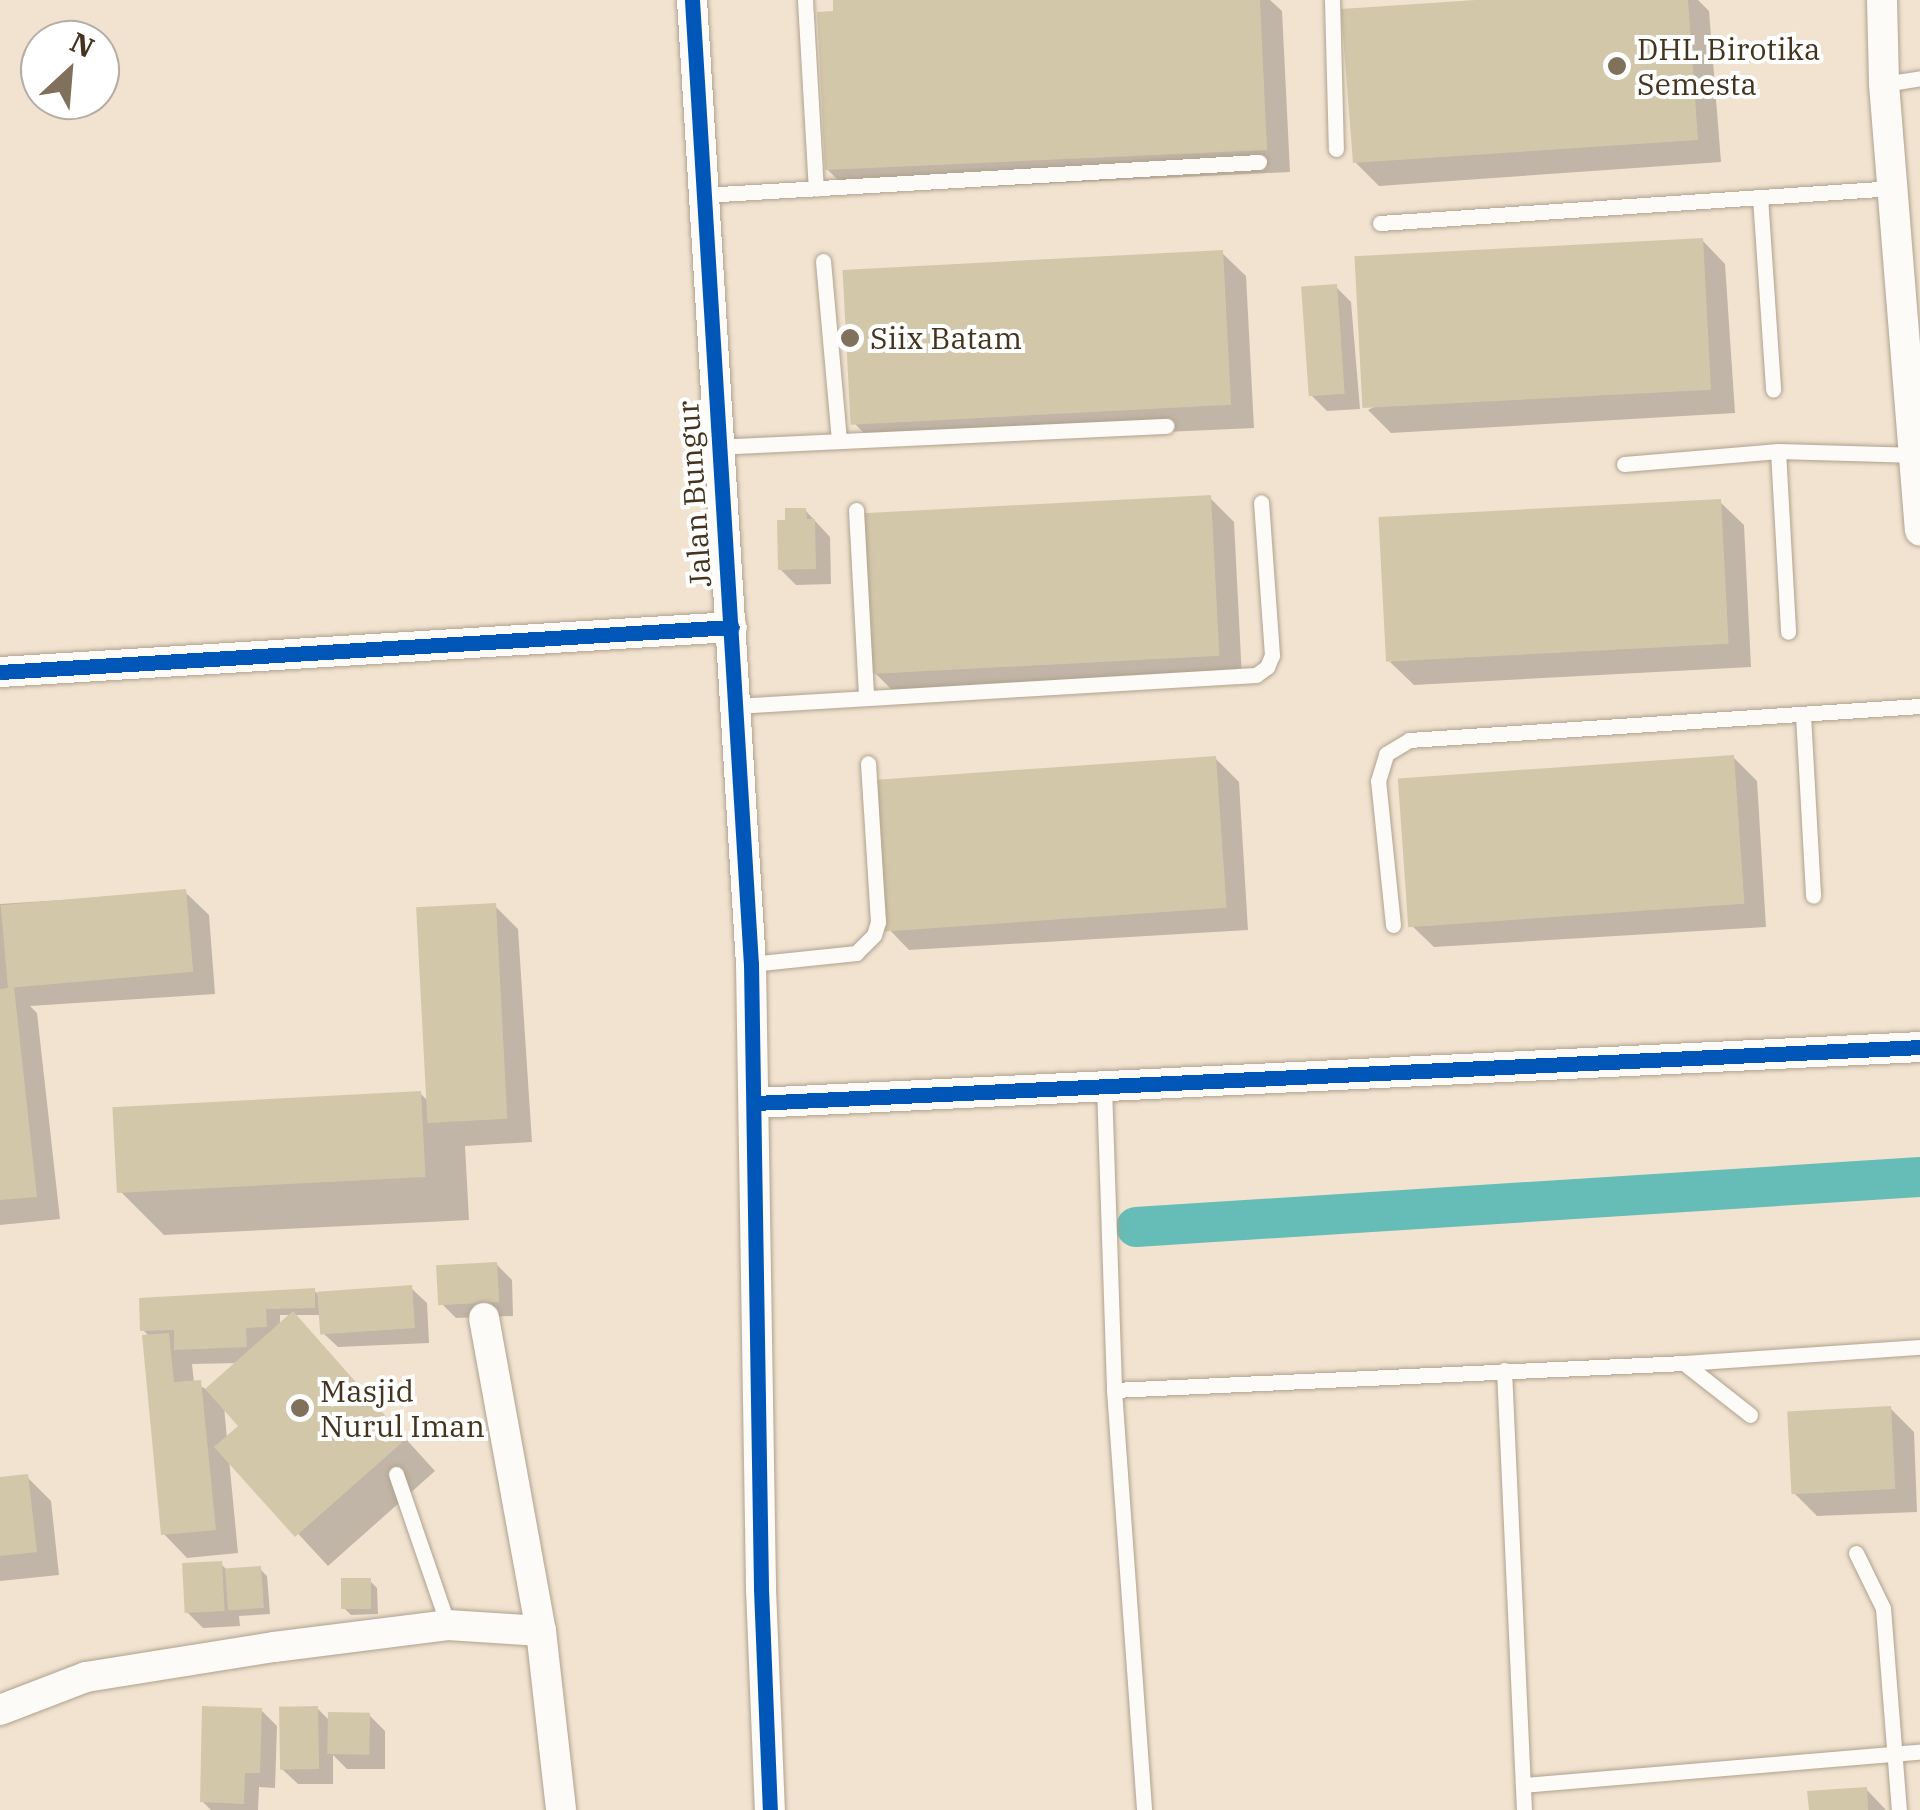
<!DOCTYPE html>
<style>
body{margin:0}
#map{position:relative;width:1920px;height:1810px;overflow:hidden;background:#f1e3d0;font-family:"IBM Plex Serif",serif}
div>[style]{position:absolute}
[style*='--x']{left:calc(var(--x)*1px);top:calc(var(--y)*1px);width:calc(var(--w)*1px);rotate:calc(var(--a)*1deg)}
.shadow>*{inset:0;background:#0003}
.canal>*{height:40px;margin:-20px;padding:0 20px;transform-origin:20px;border-radius:20px;background:#66bcb6}
.building>*{inset:0;background:#d3c7aa;transform-origin:0 0}
.roads{filter:drop-shadow(0 0 2px #b0a28e) drop-shadow(0 0 2px #b0a28e)}
.service>*{height:15px;margin:-7.5px;padding:0 7.5px;transform-origin:7.5px;border-radius:7.5px;background:#fdfbf8}
.minor>*{height:30px;margin:-15px;padding:0 15px;transform-origin:15px;border-radius:15px;background:#fdfbf8}
.cycleway>*{height:15px;margin:-7.5px;padding:0 7.5px;transform-origin:7.5px;border-radius:7.5px;background:#0057b8}
.dots>*{width:28px;height:28px;translate:-50% -50%;box-sizing:border-box;border:5px solid #fff;border-radius:50%}
span{translate:-50% -50%;white-space:nowrap;text-align:center;line-height:1.15;-webkit-text-stroke:8px #fff;paint-order:stroke}
.poi-label{font-size:30px;color:#45341d}
.left{translate:0 -50%;text-align:left}
.street-label{font-size:30px;color:#45341d}
.north{position:absolute;left:20px;top:20px;width:100px;height:100px;box-sizing:border-box;background:#fff;border:2px solid #b5aea5;border-radius:50%;rotate:26deg;font-size:28px;font-weight:700;line-height:40px;text-align:center;color:#45341d}
.north::after{content:'';display:block;margin:auto;width:35px;height:45px;background:#81715c;clip-path:polygon(50% 0,100% 100%,50% 72%,0 100%)}
</style>
<div id="map">
<div class="shadow">
<div style="clip-path:polygon(835px 0,1270px 0,1282px 11px,1290px 172px,851px 193px,827px 169px)"></div>
<div style="clip-path:polygon(1512px 0,1698px 0,1709px 11px,1721px 162px,1379px 186px,1355px 162px)"></div>
<div style="clip-path:polygon(1702px 240px,1725px 264px,1735px 413px,1391px 433px,1368px 410px)"></div>
<div style="clip-path:polygon(1222px 253px,1246px 276px,1254px 428px,876px 445px,852px 421px)"></div>
<div style="clip-path:polygon(1336px 287px,1351px 302px,1360px 409px,1327px 411px,1312px 396px)"></div>
<div style="clip-path:polygon(1210px 498px,1234px 522px,1242px 678px,897px 695px,873px 671px)"></div>
<div style="clip-path:polygon(1720px 502px,1744px 525px,1751px 667px,1414px 685px,1390px 662px)"></div>
<div style="clip-path:polygon(805px 510px,830px 537px,831px 584px,796px 585px,780px 569px)"></div>
<div style="clip-path:polygon(1733px 757px,1757px 781px,1766px 927px,1434px 947px,1410px 924px)"></div>
<div style="clip-path:polygon(1215px 758px,1239px 782px,1248px 930px,909px 950px,886px 926px)"></div>
<div style="clip-path:polygon(185px 892px,209px 915px,215px 994px,30px 1006px,37px 1013px,60px 1219px,0 1225px,0 904px)"></div>
<div style="clip-path:polygon(495px 906px,518px 929px,532px 1142px,465px 1146px,469px 1220px,164px 1235px,119px 1190px,420px 1093px,430px 1103px)"></div>
<div style="clip-path:polygon(496px 1264px,512px 1280px,513px 1316px,456px 1318px,440px 1302px)"></div>
<div style="clip-path:polygon(evenodd,411px 1288px,427px 1303px,429px 1343px,338px 1347px,322px 1332px,321px 1315px,293px 1315px,435px 1471px,328px 1566px,229px 1459px,238px 1553px,187px 1558px,164px 1534px,150px 1337px,143px 1330px,314px 1290px,320px 1297px,411px 1288px,280px 1315px,293px 1315px,280px 1326px,280px 1315px,411px 1288px,239px 1363px,208px 1390px,194px 1383px,192px 1364px,239px 1363px,411px 1288px,224px 1406px,241px 1426px,227px 1439px,224px 1406px)"></div>
<div style="clip-path:polygon(1890px 1408px,1914px 1432px,1917px 1512px,1817px 1516px,1793px 1492px)"></div>
<div style="clip-path:polygon(27px 1477px,51px 1501px,59px 1575px,0 1581px,0 1480px)"></div>
<div style="clip-path:polygon(221px 1564px,228px 1571px,260px 1569px,267px 1576px,270px 1614px,239px 1616px,240px 1626px,203px 1628px,187px 1612px)"></div>
<div style="clip-path:polygon(370px 1581px,377px 1588px,378px 1614px,351px 1615px,344px 1608px)"></div>
<div style="clip-path:polygon(317px 1708px,331px 1722px,369px 1715px,385px 1731px,385px 1769px,347px 1769px,333px 1755px,333px 1784px,298px 1784px,282px 1769px)"></div>
<div style="clip-path:polygon(261px 1710px,277px 1726px,275px 1788px,259px 1787px,258px 1810px,211px 1810px,202px 1801px)"></div>
<div style="clip-path:polygon(1866px 1789px,1886px 1810px,1811px 1810px)"></div>
</div>
<div class="canal">
<div style="--x:1136;--y:1227;--w:786;--a:-3.65"></div>
</div>
<div class="building">
<div style="clip-path:polygon(833px 0,1260px 0,1267px 150px,825px 170px,817px 12px,833px 11px)"></div>
<div style="clip-path:polygon(1476px 0,1688px 0,1698px 140px,1353px 163px,1341px 9px)"></div>
<div style="left:1703px;top:238px;width:152px;height:349px;rotate:87deg"></div>
<div style="left:1223px;top:250px;width:155px;height:381px;rotate:87deg"></div>
<div style="left:1337px;top:284px;width:110px;height:36px;rotate:86deg"></div>
<div style="left:1211px;top:495px;width:161px;height:349px;rotate:87deg"></div>
<div style="left:1721px;top:499px;width:145px;height:343px;rotate:87deg"></div>
<div style="clip-path:polygon(785px 508px,806px 508px,807px 519px,815px 519px,816px 569px,778px 570px,777px 520px,785px 520px)"></div>
<div style="left:1734px;top:755px;width:149px;height:337px;rotate:86deg"></div>
<div style="left:1216px;top:756px;width:152px;height:343px;rotate:86deg"></div>
<div style="left:186px;top:889px;width:83px;height:186px;rotate:85deg"></div>
<div style="left:496px;top:903px;width:216px;height:80px;rotate:87deg"></div>
<div style="clip-path:polygon(14px 987px,37px 1197px,0 1200px,0 989px)"></div>
<div style="left:421px;top:1091px;width:86px;height:309px;rotate:87deg"></div>
<div style="left:497px;top:1262px;width:40px;height:61px;rotate:87deg"></div>
<div style="left:412px;top:1285px;width:43px;height:95px;rotate:86deg"></div>
<div style="clip-path:polygon(315px 1288px,315px 1308px,266px 1309px,267px 1327px,246px 1328px,247px 1347px,174px 1350px,174px 1330px,140px 1331px,139px 1298px)"></div>
<div style="clip-path:polygon(293px 1311px,406px 1439px,295px 1537px,214px 1447px,238px 1426px,205px 1389px)"></div>
<div style="clip-path:polygon(169px 1333px,174px 1382px,201px 1380px,216px 1530px,161px 1535px,142px 1335px)"></div>
<div style="left:1891px;top:1406px;width:83px;height:104px;rotate:87deg"></div>
<div style="clip-path:polygon(28px 1474px,37px 1552px,0 1556px,0 1477px)"></div>
<div style="left:222px;top:1561px;width:50px;height:40px;rotate:87deg"></div>
<div style="left:261px;top:1566px;width:42px;height:36px;rotate:86deg"></div>
<div style="left:341px;top:1578px;width:30px;height:31px"></div>
<div style="clip-path:polygon(202px 1706px,262px 1708px,260px 1773px,245px 1773px,244px 1804px,200px 1802px)"></div>
<div style="left:318px;top:1706px;width:63px;height:39px;rotate:89deg"></div>
<div style="left:328px;top:1712px;width:42px;height:42px;rotate:1deg"></div>
<div style="clip-path:polygon(1867px 1787px,1868px 1810px,1809px 1810px,1807px 1791px)"></div>
</div>
<div class="roads">
<div class="service">
<div style="--x:805;--y:0;--w:189;--a:86.7"></div>
<div style="--x:1332;--y:0;--w:149;--a:88.5"></div>
<div style="--x:1884;--y:84;--w:36;--a:-9"></div>
<div style="--x:703;--y:195;--w:557;--a:-3.4"></div>
<div style="--x:1760;--y:197;--w:193;--a:86.1"></div>
<div style="--x:1380;--y:223;--w:515;--a:-3.9"></div>
<div style="--x:823;--y:261;--w:179;--a:84.9"></div>
<div style="--x:716;--y:447;--w:451;--a:-2.7"></div>
<div style="--x:1778;--y:451;--w:181;--a:86.8"></div>
<div style="--x:1624;--y:464;--w:155;--a:-4.8"></div>
<div style="--x:1778;--y:451;--w:141;--a:1.6"></div>
<div style="--x:856;--y:510;--w:185;--a:86.9"></div>
<div style="--x:735;--y:706;--w:522;--a:-3.41"></div>
<div style="--x:1256;--y:675;--w:14;--a:-36"></div>
<div style="--x:1267;--y:667;--w:13;--a:-67"></div>
<div style="--x:1272;--y:655;--w:153;--a:-94.1"></div>
<div style="--x:1803;--y:715;--w:181;--a:86.8"></div>
<div style="--x:1393;--y:925;--w:145;--a:-95.9"></div>
<div style="--x:1378;--y:781;--w:28;--a:-73"></div>
<div style="--x:1386;--y:754;--w:27;--a:-31"></div>
<div style="--x:1409;--y:740;--w:512;--a:-3.81"></div>
<div style="--x:751;--y:964;--w:106;--a:-6"></div>
<div style="--x:856;--y:953;--w:25;--a:-45"></div>
<div style="--x:874;--y:935;--w:14;--a:-73"></div>
<div style="--x:878;--y:922;--w:159;--a:-93.6"></div>
<div style="--x:1104;--y:1086;--w:304;--a:88.1"></div>
<div style="--x:1114;--y:1390;--w:571;--a:-2.71"></div>
<div style="--x:1684;--y:1363;--w:84;--a:38.2"></div>
<div style="--x:1684;--y:1363;--w:237;--a:-3.9"></div>
<div style="--x:1504;--y:1370;--w:440;--a:87.4"></div>
<div style="--x:1114;--y:1390;--w:421;--a:85.9"></div>
<div style="--x:396;--y:1474;--w:160;--a:71"></div>
<div style="--x:1856;--y:1553;--w:61;--a:63.9"></div>
<div style="--x:1883;--y:1608;--w:203;--a:85.5"></div>
<div style="--x:1523;--y:1785;--w:398;--a:-4.8"></div>
</div>
<div class="minor">
<div style="--x:692;--y:0;--w:966;--a:86.5"></div>
<div style="--x:751;--y:964;--w:625;--a:89.08"></div>
<div style="--x:761;--y:1589;--w:221;--a:87.7"></div>
<div style="--x:1882;--y:0;--w:84;--a:88.6"></div>
<div style="--x:1884;--y:84;--w:448;--a:85.4"></div>
<div style="--x:0;--y:672;--w:733;--a:-3.52"></div>
<div style="--x:755;--y:1103;--w:1166;--a:-2.75"></div>
<div style="--x:484;--y:1318;--w:318;--a:79.7"></div>
<div style="--x:0;--y:1710;--w:92;--a:-21"></div>
<div style="--x:86;--y:1677;--w:190;--a:-9.1"></div>
<div style="--x:274;--y:1647;--w:175;--a:-7.2"></div>
<div style="--x:448;--y:1625;--w:93;--a:3.7"></div>
<div style="--x:541;--y:1631;--w:180;--a:83.6"></div>
</div>
</div>
<div class="cycleway">
<div style="--x:692;--y:0;--w:966;--a:86.5"></div>
<div style="--x:751;--y:964;--w:625;--a:89.08"></div>
<div style="--x:761;--y:1589;--w:221;--a:87.7"></div>
<div style="--x:0;--y:672;--w:733;--a:-3.52"></div>
<div style="--x:755;--y:1103;--w:1166;--a:-2.75"></div>
</div>
<div class="dots">
<div style="left:1617px;top:66px;background:#81715c"></div>
<div style="left:850px;top:338px;background:#81715c"></div>
<div style="left:300px;top:1408px;background:#81715c"></div>
</div>
<div class="poi-label">
<span class="left" style="left:1637px;top:66px">DHL Birotika<br>Semesta</span>
<span class="left" style="left:870px;top:338px">Siix Batam</span>
<span class="left" style="left:320px;top:1408px">Masjid<br>Nurul Iman</span>
</div>
<div class="street-label">
<span style="left:694px;top:494px;rotate:-94deg">Jalan Bungur</span>
</div>
<div class="north">N</div>
</div>
